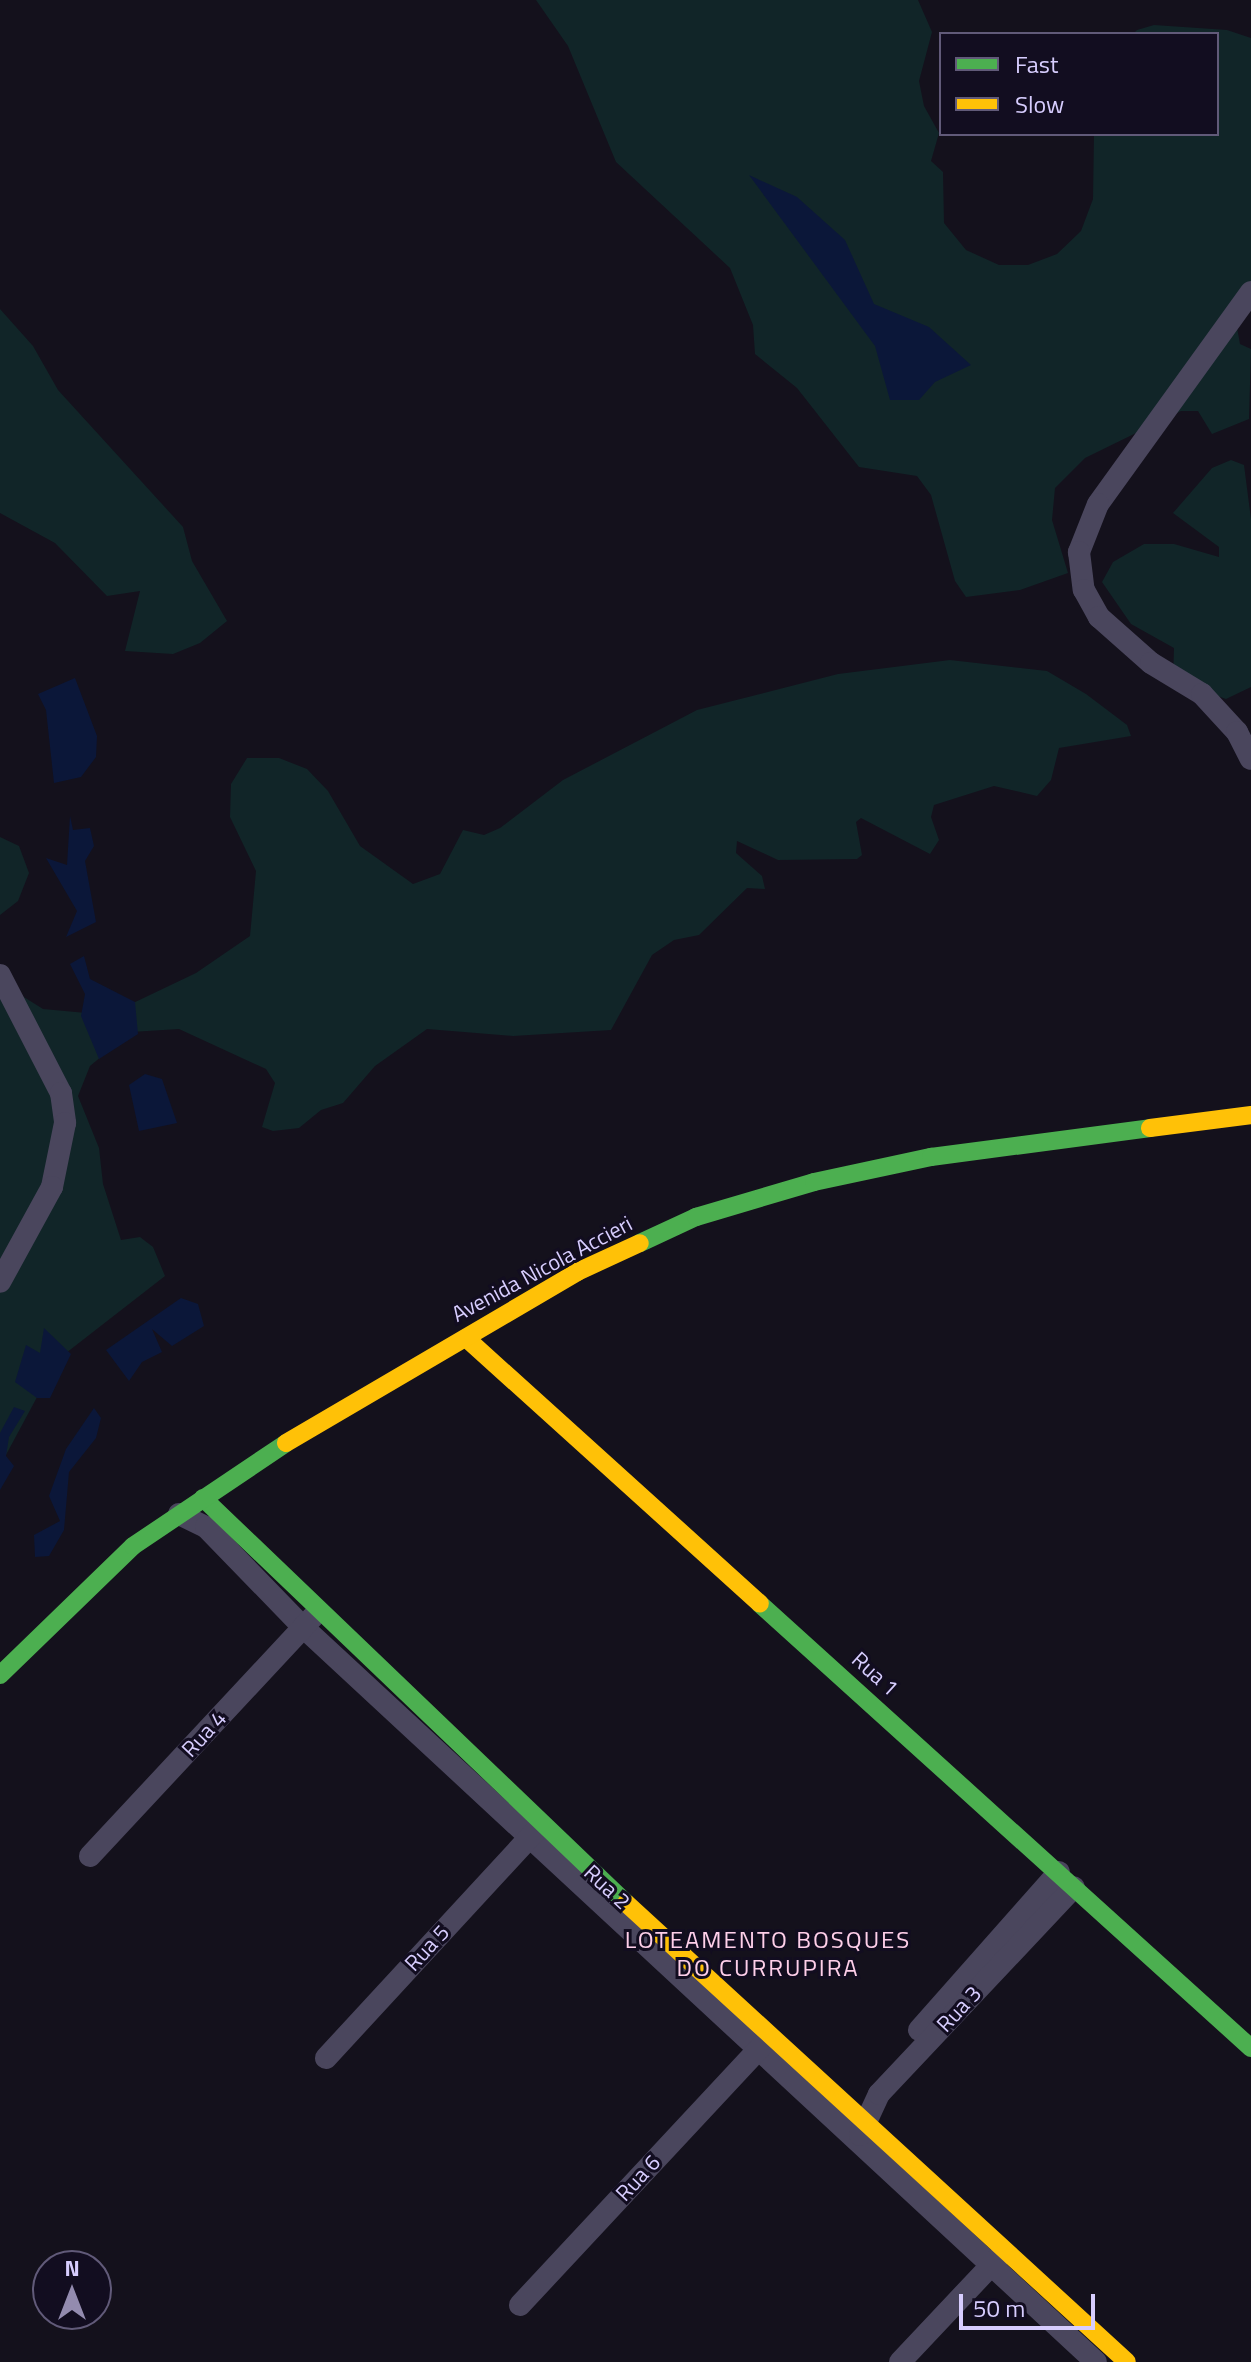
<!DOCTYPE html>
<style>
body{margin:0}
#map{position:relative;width:1251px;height:2362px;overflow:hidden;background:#14111c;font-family:"Titillium Web",sans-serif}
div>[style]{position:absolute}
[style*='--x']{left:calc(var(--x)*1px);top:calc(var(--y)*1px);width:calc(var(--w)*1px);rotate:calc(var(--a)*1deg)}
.green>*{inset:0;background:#112528}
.water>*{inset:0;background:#0b1739}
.street>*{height:22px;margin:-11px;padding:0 11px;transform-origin:11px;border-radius:11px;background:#4a465d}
.fast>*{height:18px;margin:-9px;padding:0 9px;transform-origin:9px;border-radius:9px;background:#4caf50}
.slow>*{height:18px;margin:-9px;padding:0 9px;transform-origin:9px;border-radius:9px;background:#ffc107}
span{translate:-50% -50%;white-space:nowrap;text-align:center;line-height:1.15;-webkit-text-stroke:6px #120d20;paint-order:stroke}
.street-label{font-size:22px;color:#d7cdfe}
.neighbourhood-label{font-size:24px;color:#fecfe9;letter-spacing:2px}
.legend{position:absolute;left:939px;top:32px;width:280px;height:104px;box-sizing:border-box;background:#120d20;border:2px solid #615a79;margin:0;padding:10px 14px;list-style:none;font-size:24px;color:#d7cdfe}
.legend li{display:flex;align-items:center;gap:16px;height:40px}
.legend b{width:40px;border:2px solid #615a79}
.north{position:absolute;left:32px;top:2250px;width:80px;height:80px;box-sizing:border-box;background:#120d20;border:2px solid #615a79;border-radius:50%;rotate:0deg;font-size:22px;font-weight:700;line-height:32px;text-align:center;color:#d7cdfe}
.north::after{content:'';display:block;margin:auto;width:28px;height:36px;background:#938baf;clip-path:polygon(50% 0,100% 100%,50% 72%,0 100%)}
.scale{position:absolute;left:959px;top:2294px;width:136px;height:36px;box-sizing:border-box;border:4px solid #d7cdfe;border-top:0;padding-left:10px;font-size:24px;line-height:28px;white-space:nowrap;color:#d7cdfe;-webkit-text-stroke:6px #120d20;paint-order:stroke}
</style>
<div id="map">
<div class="green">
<div style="clip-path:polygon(536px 0,918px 0,932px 32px,919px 81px,924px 106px,939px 133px,931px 161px,943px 172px,944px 223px,966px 250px,999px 265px,1028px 265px,1057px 254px,1081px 231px,1093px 199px,1094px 134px,1217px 134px,1217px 34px,1133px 34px,1137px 30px,1154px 25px,1227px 30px,1251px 38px,1251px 300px,1236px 322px,1240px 344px,1251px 349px,1249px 419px,1212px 434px,1198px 411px,1181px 411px,1085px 458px,1055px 488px,1052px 520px,1068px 573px,1020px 590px,966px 597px,955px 581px,931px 495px,917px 476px,859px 467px,797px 388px,755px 354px,753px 325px,730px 268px,616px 162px,568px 46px)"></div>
<div style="clip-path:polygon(0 309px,33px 346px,58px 390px,183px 527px,192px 561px,227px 621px,200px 643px,173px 654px,125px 651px,140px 591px,107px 596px,55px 543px,0 513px)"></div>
<div style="clip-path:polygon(1231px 460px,1244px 465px,1251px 519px,1251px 687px,1226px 699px,1173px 680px,1174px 648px,1131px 624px,1102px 582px,1113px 562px,1144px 544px,1174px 544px,1219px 557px,1219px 547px,1173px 513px,1212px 468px)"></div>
<div style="clip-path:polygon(950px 660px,1047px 671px,1086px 694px,1127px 725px,1131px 736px,1059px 748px,1051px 780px,1037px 796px,994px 786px,934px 805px,931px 817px,939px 840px,930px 854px,861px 818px,856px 822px,862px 855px,857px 859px,778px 860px,737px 841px,736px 853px,762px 876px,765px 889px,747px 888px,699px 935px,674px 940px,652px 955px,611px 1030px,513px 1036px,427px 1029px,375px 1066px,343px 1103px,321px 1110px,299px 1128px,273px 1131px,262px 1127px,275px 1083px,266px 1069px,179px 1029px,131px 1032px,90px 1066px,78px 1096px,99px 1148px,103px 1184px,121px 1240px,140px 1237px,153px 1247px,165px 1276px,57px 1360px,0 1466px,0 982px,43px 1009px,108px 1015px,196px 973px,250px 936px,256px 871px,230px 817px,231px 784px,247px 758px,279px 758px,307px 769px,328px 791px,360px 846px,413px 884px,440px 874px,463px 830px,484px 835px,500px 828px,563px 780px,697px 710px,838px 674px)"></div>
<div style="clip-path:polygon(0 837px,19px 846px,29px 873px,18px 901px,0 915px)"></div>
</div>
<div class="water">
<div style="clip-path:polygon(749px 175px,797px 197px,845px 240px,874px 304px,929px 327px,971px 365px,935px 382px,919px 400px,890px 400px,875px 346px)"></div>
<div style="clip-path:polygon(75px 678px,97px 736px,96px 757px,81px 777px,54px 783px,46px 710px,38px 694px)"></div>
<div style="clip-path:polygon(70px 816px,73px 830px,90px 828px,94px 846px,85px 861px,96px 922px,66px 937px,77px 911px,46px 858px,67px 865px)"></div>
<div style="clip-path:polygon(84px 956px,90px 979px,135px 1002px,138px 1034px,99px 1059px,81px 1016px,85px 994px,70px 964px)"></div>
<div style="clip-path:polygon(145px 1074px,162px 1079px,177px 1123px,139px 1131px,129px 1085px)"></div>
<div style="clip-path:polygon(181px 1298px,198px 1304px,204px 1326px,172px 1346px,152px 1329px,162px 1352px,142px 1362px,129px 1381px,106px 1350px)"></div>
<div style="clip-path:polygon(44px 1328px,71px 1354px,50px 1398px,37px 1398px,15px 1382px,26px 1345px,40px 1353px)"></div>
<div style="clip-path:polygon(14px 1407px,25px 1411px,9px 1437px,6px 1456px,14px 1466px,0 1490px,0 1433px)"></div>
<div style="clip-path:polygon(94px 1408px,101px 1418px,96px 1438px,69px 1472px,64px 1530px,49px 1556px,35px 1557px,34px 1535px,60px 1521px,49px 1496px,66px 1449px)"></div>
</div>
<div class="street">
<div style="--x:1251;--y:292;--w:261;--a:125.8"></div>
<div style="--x:1098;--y:504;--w:52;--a:111.6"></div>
<div style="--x:1079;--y:552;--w:38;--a:83"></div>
<div style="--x:1084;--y:590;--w:31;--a:61"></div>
<div style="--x:1099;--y:617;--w:69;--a:41.5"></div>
<div style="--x:1151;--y:663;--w:60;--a:31.3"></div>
<div style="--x:1202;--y:694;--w:52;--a:47.4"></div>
<div style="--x:1237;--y:732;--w:30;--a:63"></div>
<div style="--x:0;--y:975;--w:133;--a:62.7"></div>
<div style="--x:61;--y:1093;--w:30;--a:82"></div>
<div style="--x:65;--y:1123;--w:65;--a:101.5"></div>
<div style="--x:52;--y:1187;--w:108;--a:118.7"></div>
<div style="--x:179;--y:1514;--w:30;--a:26"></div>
<div style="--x:206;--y:1527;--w:139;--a:45.9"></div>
<div style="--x:303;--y:1627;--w:1081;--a:42.83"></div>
<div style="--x:90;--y:1856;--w:327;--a:-47"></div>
<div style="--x:919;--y:2030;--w:211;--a:-48.5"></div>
<div style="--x:326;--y:2058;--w:314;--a:-47.3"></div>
<div style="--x:860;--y:2135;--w:45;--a:-65.1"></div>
<div style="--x:879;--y:2094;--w:284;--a:-46.7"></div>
<div style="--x:520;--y:2305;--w:362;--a:-47"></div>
<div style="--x:900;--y:2362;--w:143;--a:-46.7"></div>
</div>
<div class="fast">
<div style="--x:640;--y:1243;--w:62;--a:-24.9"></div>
<div style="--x:696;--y:1217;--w:123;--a:-16.5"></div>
<div style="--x:814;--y:1182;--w:120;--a:-12.1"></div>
<div style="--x:931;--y:1157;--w:221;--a:-7.5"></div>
<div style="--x:203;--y:1498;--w:586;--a:43.75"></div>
<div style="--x:760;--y:1604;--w:662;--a:42.12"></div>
<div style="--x:0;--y:1675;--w:185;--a:-44.1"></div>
<div style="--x:133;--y:1546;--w:184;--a:-33.9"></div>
</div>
<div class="slow">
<div style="--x:1150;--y:1128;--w:102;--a:-7.3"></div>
<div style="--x:466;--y:1338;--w:396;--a:42.1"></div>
<div style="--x:286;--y:1443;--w:338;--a:-30.4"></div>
<div style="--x:577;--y:1272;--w:69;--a:-24.7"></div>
<div style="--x:626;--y:1903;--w:679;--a:42.49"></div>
</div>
<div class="street-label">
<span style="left:542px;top:1269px;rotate:-28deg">Avenida Nicola Accieri</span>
<span style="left:875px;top:1674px;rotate:42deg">Rua 1</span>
<span style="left:204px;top:1734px;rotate:-47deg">Rua 4</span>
<span style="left:607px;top:1887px;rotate:43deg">Rua 2</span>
<span style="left:427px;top:1948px;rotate:-47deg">Rua 5</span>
<span style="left:959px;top:2009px;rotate:-47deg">Rua 3</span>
<span style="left:638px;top:2178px;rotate:-47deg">Rua 6</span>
</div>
<div class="neighbourhood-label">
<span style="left:768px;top:1954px">LOTEAMENTO BOSQUES<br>DO CURRUPIRA</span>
</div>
<ul class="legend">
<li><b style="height:10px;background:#4caf50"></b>Fast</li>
<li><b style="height:10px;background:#ffc107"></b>Slow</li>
</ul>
<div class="north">N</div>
<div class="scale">50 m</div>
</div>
